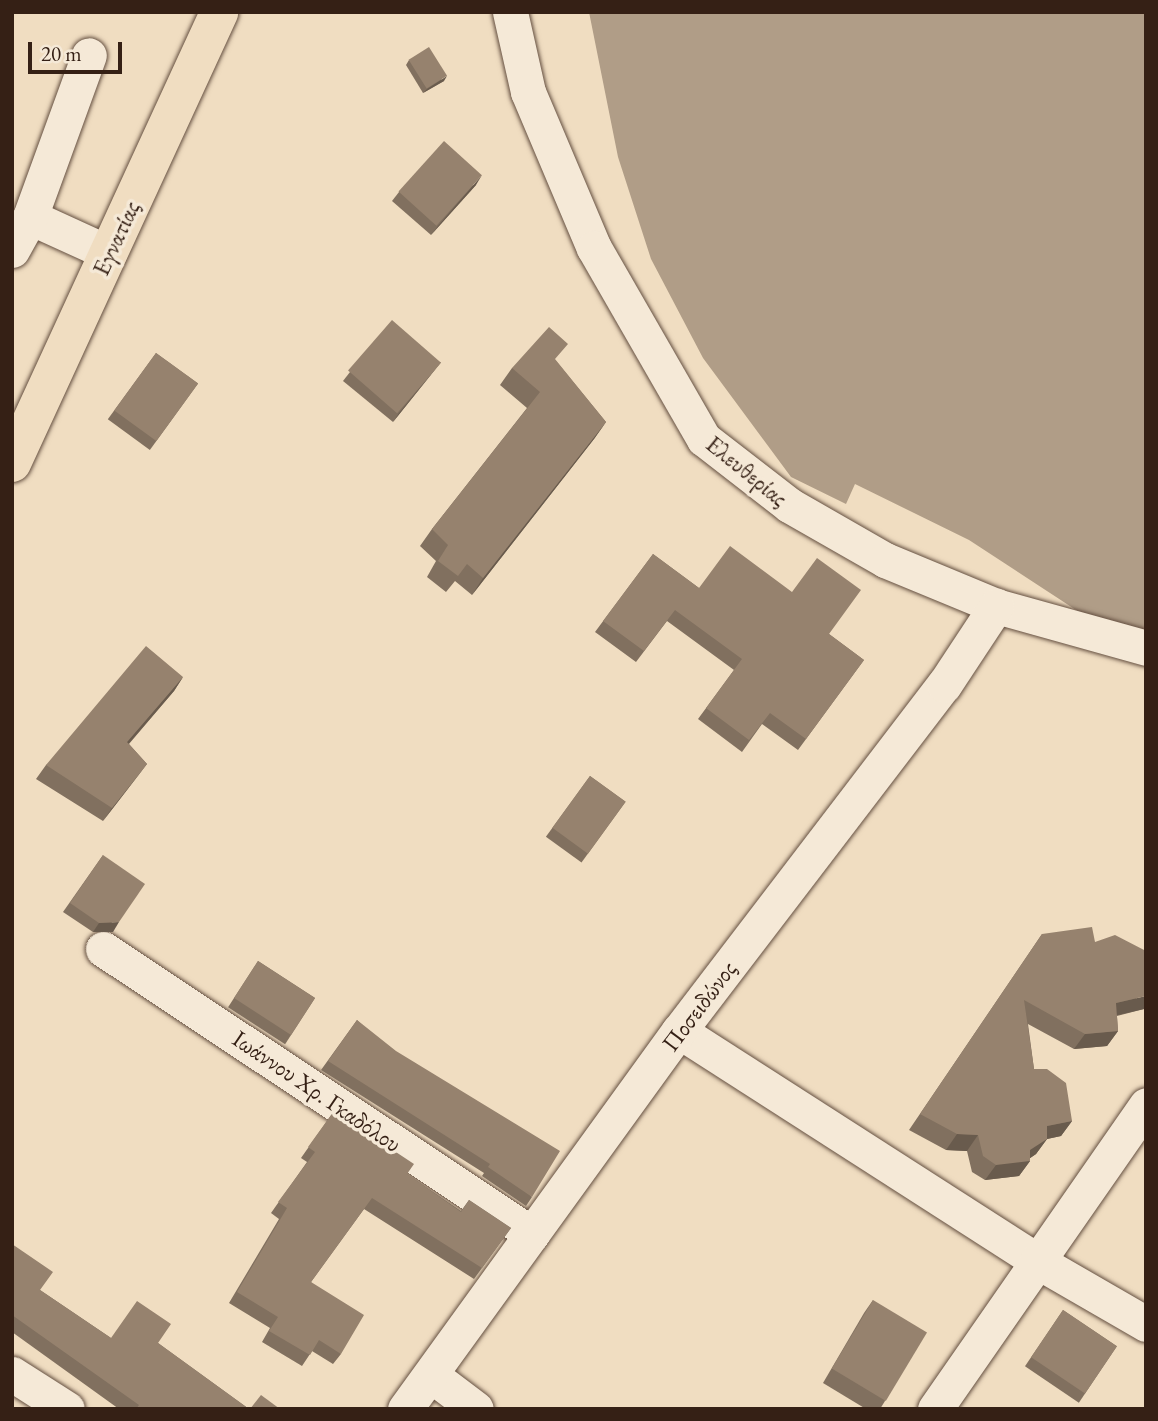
<!DOCTYPE html>
<meta charset="utf-8">
<style>
body{margin:0}
#map{position:relative;width:1158px;height:1421px;overflow:hidden;background:#f0ddc1;font-family:"EB Garamond",serif}
div>[style]{position:absolute}
[style*='--x']{left:calc(var(--x)*1px);top:calc(var(--y)*1px);width:calc(var(--w)*1px);rotate:calc(var(--a)*1deg)}
.water>*{inset:0;background:#b09d87}
.roads{filter:drop-shadow(0 0 2px #644f40) drop-shadow(0 0 2px #644f40)}
.minor>*{height:35px;margin:-17.5px;padding:0 17.5px;transform-origin:17.5px;border-radius:17.5px;background:#f5e9d7}
.major>*{height:38px;margin:-19px;padding:0 19px;transform-origin:19px;border-radius:19px;background:#f0ddc1}
.wall>*{inset:0;background:#81705f;transform-origin:0 0}
.shaded-wall>*{inset:0;background:#695b4d}
.building>*{inset:0;background:#96826e;transform-origin:0 0}
span{translate:-50% -50%;white-space:nowrap;text-align:center;line-height:1.15;-webkit-text-stroke:7px #f5e9d7;paint-order:stroke}
.street-label{font-size:24px;color:#352015}
.frame{position:absolute;inset:0;border:14px solid #352015;pointer-events:none}
.scale{position:absolute;left:28px;top:42px;width:94px;height:32px;box-sizing:border-box;border:4px solid #352015;border-top:0;padding-left:9px;font-size:21px;line-height:24px;white-space:nowrap;color:#352015;-webkit-text-stroke:5px #f5e9d7;paint-order:stroke}
</style>
<div id="map">
<div class="water">
<div style="clip-path:polygon(589px 12px,1146px 12px,1146px 640px,1102px 627px,969px 540px,855px 484px,846px 504px,791px 477px,703px 358px,651px 259px,618px 157px)"></div>
</div>
<div class="roads">
<div class="minor">
<div style="--x:510;--y:12;--w:82;--a:77.3"></div>
<div style="--x:528;--y:92;--w:169;--a:67.1"></div>
<div style="--x:594;--y:248;--w:220;--a:60.1"></div>
<div style="--x:704;--y:439;--w:108;--a:37.8"></div>
<div style="--x:789;--y:505;--w:111;--a:29.8"></div>
<div style="--x:885;--y:560;--w:120;--a:22.5"></div>
<div style="--x:996;--y:606;--w:156;--a:15.6"></div>
<div style="--x:30;--y:217;--w:87;--a:24.5"></div>
<div style="--x:12;--y:250;--w:38;--a:-61"></div>
<div style="--x:30;--y:217;--w:172;--a:-70"></div>
<div style="--x:103;--y:949;--w:515;--a:33.6"></div>
<div style="--x:679;--y:1031;--w:426;--a:32.7"></div>
<div style="--x:1037;--y:1261;--w:126;--a:30"></div>
<div style="--x:12;--y:1374;--w:65;--a:32.5"></div>
<div style="--x:431;--y:1375;--w:56;--a:37.1"></div>
<div style="--x:405;--y:1409;--w:467;--a:-54.1"></div>
<div style="--x:679;--y:1031;--w:436;--a:-52.6"></div>
<div style="--x:944;--y:685;--w:95;--a:-56.6"></div>
<div style="--x:935;--y:1409;--w:370;--a:-55.2"></div>
</div>
<div class="major">
<div style="--x:12;--y:463;--w:496;--a:-65.3"></div>
</div>
</div>
<div class="wall">
<div style="clip-path:polygon(409px 60px,444px 81px,423px 93px,406px 65px)"></div>
<div style="clip-path:polygon(476px 185px,431px 235px,392px 201px,399px 192px)"></div>
<div style="left:156px;top:353px;width:52px;height:82px;rotate:36deg"></div>
<div style="clip-path:polygon(556px 361px,606px 422px,594px 439px,472px 595px,455px 581px,446px 592px,427px 577px,436px 561px,420px 546px,432px 529px,527px 408px,500px 385px,512px 368px)"></div>
<div style="clip-path:polygon(441px 362px,393px 422px,343px 381px,350px 372px)"></div>
<div style="clip-path:polygon(653px 554px,699px 588px,829px 634px,864px 660px,798px 750px,762px 724px,742px 752px,698px 719px,734px 670px,667px 621px,636px 662px,595px 632px)"></div>
<div style="clip-path:polygon(183px 677px,174px 691px,129px 744px,147px 764px,103px 821px,36px 779px,46px 765px)"></div>
<div style="left:590px;top:776px;width:44px;height:75px;rotate:36deg"></div>
<div style="clip-path:polygon(103px 855px,113px 932px,93px 932px,63px 912px)"></div>
<div style="clip-path:polygon(1042px 934px,1095px 942px,1144px 1009px,1117px 1016px,1118px 1031px,1107px 1046px,1074px 1049px,1028px 1024px,1034px 1069px,1072px 1121px,1061px 1136px,1047px 1139px,1036px 1154px,1030px 1158px,1030px 1161px,1019px 1176px,985px 1180px,972px 1172px,967px 1151px,946px 1150px,909px 1130px)"></div>
<div style="left:258px;top:961px;width:68px;height:55px;rotate:33deg"></div>
<div style="clip-path:polygon(357px 1020px,532px 1197px,526px 1206px,482px 1176px,484px 1173px,321px 1070px)"></div>
<div style="clip-path:polygon(334px 1111px,407px 1174px,461px 1211px,469px 1200px,511px 1228px,474px 1279px,364px 1209px,311px 1282px,341px 1354px,333px 1364px,312px 1351px,302px 1366px,262px 1342px,270px 1328px,229px 1303px,279px 1219px,271px 1213px,307px 1162px,301px 1158px)"></div>
<div style="clip-path:polygon(12px 1244px,40px 1290px,111px 1338px,158px 1343px,249px 1409px,119px 1409px,12px 1332px)"></div>
<div style="clip-path:polygon(873px 1300px,885px 1401px,880px 1409px,866px 1409px,823px 1383px,864px 1313px)"></div>
<div style="left:1063px;top:1310px;width:65px;height:68px;rotate:34deg"></div>
</div>
<div class="shaded-wall">
<div style="clip-path:polygon(447px 76px,444px 81px,423px 93px,427px 89px)"></div>
<div style="clip-path:polygon(482px 175px,476px 185px,431px 235px,438px 226px)"></div>
<div style="clip-path:polygon(441px 362px,434px 371px,393px 422px,399px 413px)"></div>
<div style="clip-path:polygon(606px 422px,594px 439px,472px 595px,483px 578px)"></div>
<div style="clip-path:polygon(183px 677px,174px 691px,118px 756px,127px 742px)"></div>
<div style="clip-path:polygon(147px 764px,137px 777px,103px 821px,112px 808px)"></div>
<div style="clip-path:polygon(119px 922px,113px 932px,93px 932px,99px 923px)"></div>
<div style="clip-path:polygon(1146px 996px,1146px 1007px,1144px 1009px,1105px 1018px,1116px 1003px)"></div>
<div style="clip-path:polygon(1118px 1031px,1107px 1046px,1074px 1049px,1085px 1034px)"></div>
<div style="clip-path:polygon(1072px 1121px,1061px 1136px,1047px 1139px,1036px 1154px,1026px 1161px,1030px 1161px,1019px 1176px,985px 1180px,996px 1165px,1047px 1126px)"></div>
<div style="clip-path:polygon(957px 1134px,978px 1135px,967px 1151px,946px 1150px)"></div>
</div>
<div class="building">
<div style="left:429px;top:47px;width:34px;height:24px;rotate:58deg"></div>
<div style="left:444px;top:141px;width:51px;height:68px;rotate:42deg"></div>
<div style="left:392px;top:320px;width:65px;height:67px;rotate:41deg"></div>
<div style="clip-path:polygon(549px 327px,568px 344px,555px 359px,606px 422px,483px 578px,467px 564px,458px 576px,438px 561px,448px 545px,432px 529px,540px 392px,512px 368px)"></div>
<div style="left:156px;top:353px;width:52px;height:71px;rotate:36deg"></div>
<div style="clip-path:polygon(730px 546px,792px 592px,817px 558px,861px 590px,829px 634px,864px 660px,806px 739px,770px 713px,749px 740px,706px 708px,742px 659px,675px 610px,644px 651px,603px 621px,653px 554px,699px 588px)"></div>
<div style="clip-path:polygon(146px 646px,183px 677px,127px 742px,147px 764px,112px 808px,46px 765px)"></div>
<div style="left:590px;top:776px;width:44px;height:64px;rotate:36deg"></div>
<div style="clip-path:polygon(103px 855px,145px 884px,119px 922px,99px 923px,70px 903px)"></div>
<div style="clip-path:polygon(1092px 927px,1095px 942px,1115px 935px,1146px 951px,1146px 996px,1116px 1003px,1118px 1031px,1085px 1034px,1024px 1000px,1034px 1069px,1047px 1069px,1066px 1083px,1072px 1121px,1047px 1126px,1047px 1139px,1030px 1150px,1030px 1161px,996px 1165px,983px 1156px,978px 1135px,957px 1134px,920px 1114px,1042px 934px)"></div>
<div style="left:258px;top:961px;width:68px;height:44px;rotate:33deg"></div>
<div style="clip-path:polygon(357px 1020px,396px 1051px,560px 1151px,532px 1197px,488px 1167px,490px 1164px,328px 1061px)"></div>
<div style="clip-path:polygon(334px 1111px,414px 1164px,407px 1174px,461px 1212px,469px 1200px,511px 1228px,482px 1268px,372px 1198px,311px 1282px,364px 1315px,341px 1354px,319px 1340px,310px 1355px,269px 1331px,278px 1317px,237px 1292px,287px 1208px,278px 1202px,315px 1152px,308px 1147px)"></div>
<div style="clip-path:polygon(12px 1244px,53px 1272px,40px 1290px,111px 1338px,137px 1301px,171px 1324px,158px 1343px,249px 1409px,136px 1409px,139px 1405px,12px 1315px)"></div>
<div style="left:873px;top:1300px;width:63px;height:80px;rotate:31deg"></div>
<div style="left:1063px;top:1310px;width:65px;height:57px;rotate:34deg"></div>
<div style="clip-path:polygon(261px 1395px,280px 1409px,250px 1409px)"></div>
</div>
<div class="street-label">
<span style="left:116px;top:238px;rotate:-65deg">Εγνατίας</span>
<span style="left:747px;top:471px;rotate:39deg">Ελευθερίας</span>
<span style="left:699px;top:1006px;rotate:-53deg">Ποσειδώνος</span>
<span style="left:317px;top:1091px;rotate:34deg">Ιωάννου Χρ. Γκαδόλου</span>
</div>
<div class="frame"></div>
<div class="scale">20 m</div>
</div>
